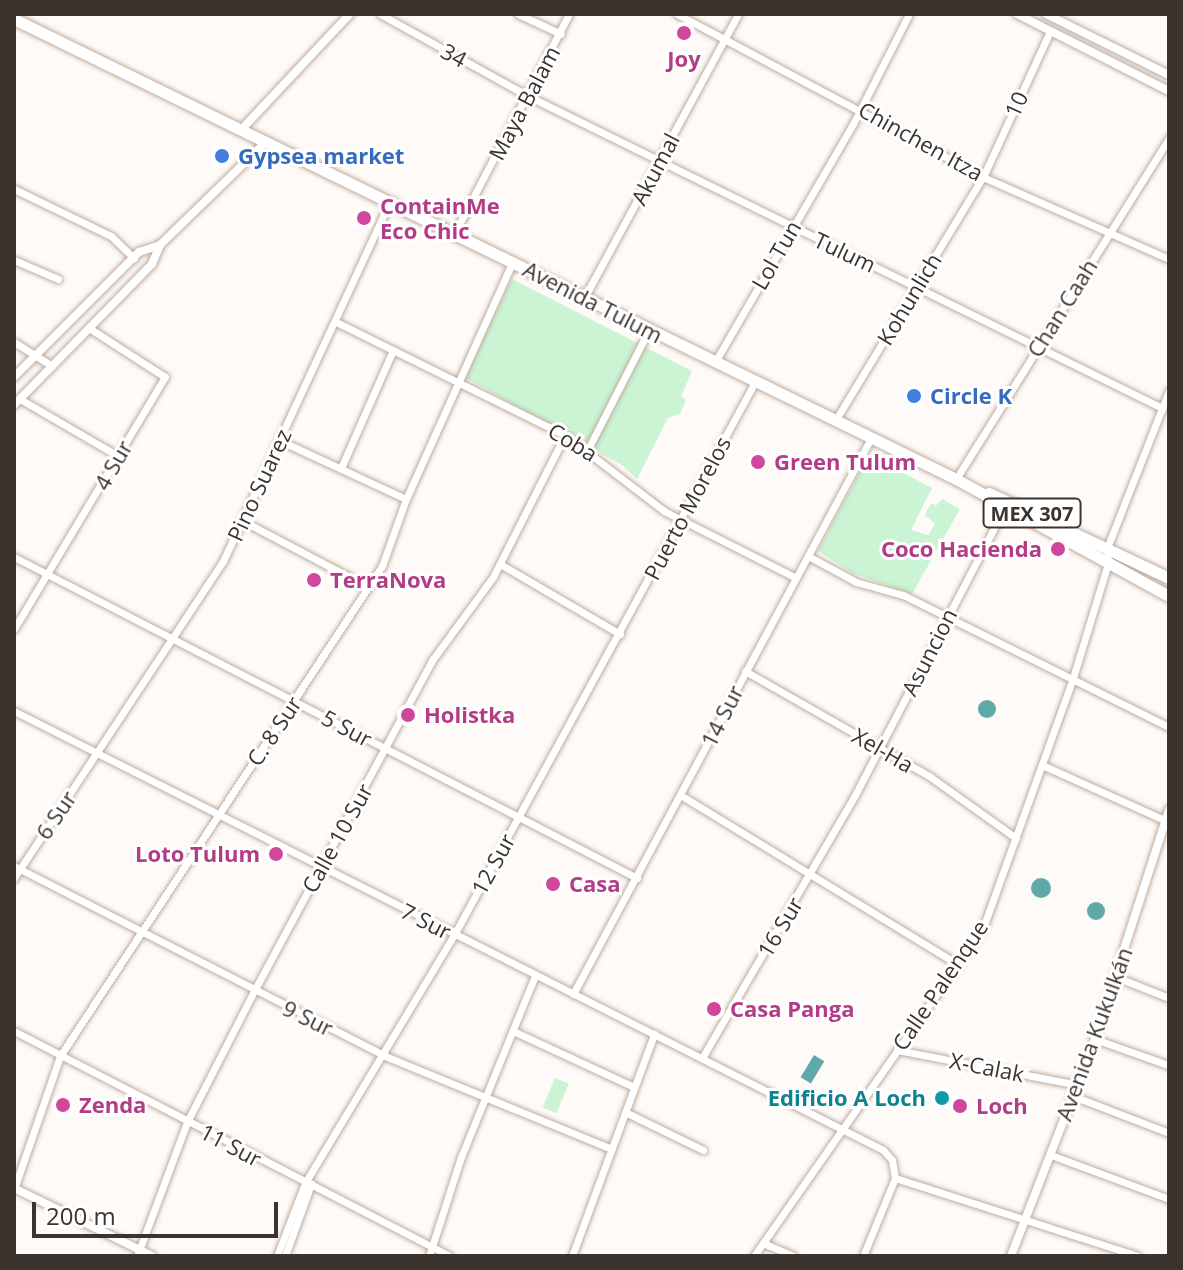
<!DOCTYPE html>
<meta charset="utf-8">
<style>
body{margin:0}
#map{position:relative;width:1183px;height:1270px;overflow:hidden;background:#fefaf7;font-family:"Open Sans",sans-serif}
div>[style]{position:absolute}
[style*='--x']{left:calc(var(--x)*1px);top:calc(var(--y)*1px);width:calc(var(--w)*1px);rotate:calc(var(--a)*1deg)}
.green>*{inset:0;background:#caf4d3;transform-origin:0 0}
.water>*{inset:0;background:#60a9a9;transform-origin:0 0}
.round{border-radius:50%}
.roads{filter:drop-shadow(0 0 2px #bfac9e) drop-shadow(0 0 2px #bfac9e)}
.minor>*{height:7px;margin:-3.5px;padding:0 3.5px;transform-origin:3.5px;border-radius:3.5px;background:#fff}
.tertiary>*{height:8px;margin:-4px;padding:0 4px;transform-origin:4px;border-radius:4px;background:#fff}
.primary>*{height:11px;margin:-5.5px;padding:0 5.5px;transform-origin:5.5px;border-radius:5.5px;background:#fff}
.trunk>*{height:11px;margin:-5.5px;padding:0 5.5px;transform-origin:5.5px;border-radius:5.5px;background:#fff}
.dots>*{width:22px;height:22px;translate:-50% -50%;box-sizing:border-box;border:4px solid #fff;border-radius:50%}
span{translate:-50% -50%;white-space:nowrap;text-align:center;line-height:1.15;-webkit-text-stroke:6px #fff;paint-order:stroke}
.shield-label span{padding:2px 6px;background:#fff;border:2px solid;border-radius:6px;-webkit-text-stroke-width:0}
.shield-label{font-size:20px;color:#3b342e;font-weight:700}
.street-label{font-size:22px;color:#3b342e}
.hotel-label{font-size:22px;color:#b23c85;font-weight:700}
.left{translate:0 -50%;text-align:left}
.right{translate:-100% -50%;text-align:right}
.shop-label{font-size:22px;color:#366cbe;font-weight:700}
.culture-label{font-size:22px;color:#0d838f;font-weight:700}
.frame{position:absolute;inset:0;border:16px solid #3b342e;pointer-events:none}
.scale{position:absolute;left:32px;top:1202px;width:246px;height:36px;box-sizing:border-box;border:4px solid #3b342e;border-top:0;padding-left:10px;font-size:24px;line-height:28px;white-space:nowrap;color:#3b342e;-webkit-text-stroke:6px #fff;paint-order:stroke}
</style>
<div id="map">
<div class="green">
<div style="clip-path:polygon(512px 279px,692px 371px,681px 396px,686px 400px,680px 414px,668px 418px,637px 479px,622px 465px,464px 377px)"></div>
<div style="clip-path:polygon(869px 455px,932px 488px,911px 530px,928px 535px,935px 524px,925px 515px,931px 503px,936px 506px,942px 499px,960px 509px,912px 594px,852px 573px,818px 551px)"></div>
<div style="left:555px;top:1078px;width:15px;height:32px;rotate:23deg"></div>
</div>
<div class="water">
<div class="round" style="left:978px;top:700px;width:18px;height:18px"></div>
<div class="round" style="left:1031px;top:878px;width:20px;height:20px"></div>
<div class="round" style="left:1087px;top:902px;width:18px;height:18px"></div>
<div style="left:814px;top:1055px;width:12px;height:26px;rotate:31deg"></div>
</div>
<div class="roads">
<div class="minor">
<div style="--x:380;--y:14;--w:169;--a:29"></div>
<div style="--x:528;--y:96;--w:707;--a:26.2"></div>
<div style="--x:518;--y:14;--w:47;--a:24.9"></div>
<div style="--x:677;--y:14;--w:347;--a:28"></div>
<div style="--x:983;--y:177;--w:203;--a:23.8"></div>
<div style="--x:14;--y:189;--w:108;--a:25.9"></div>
<div style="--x:111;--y:236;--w:32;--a:44"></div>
<div style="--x:454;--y:234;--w:248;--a:-62.4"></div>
<div style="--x:14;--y:260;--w:48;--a:23.4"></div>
<div style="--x:584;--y:298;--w:323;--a:-61.5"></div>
<div style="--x:338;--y:323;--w:253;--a:26.3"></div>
<div style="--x:565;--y:435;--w:125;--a:37.5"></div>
<div style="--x:664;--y:511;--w:148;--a:26.9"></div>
<div style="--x:14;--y:342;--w:45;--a:32.3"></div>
<div style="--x:715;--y:362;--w:275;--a:-59.9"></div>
<div style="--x:853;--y:124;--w:123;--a:-63"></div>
<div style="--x:20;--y:399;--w:113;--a:30.2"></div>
<div style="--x:835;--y:421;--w:285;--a:-58.8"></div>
<div style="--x:983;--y:177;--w:161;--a:-65.3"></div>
<div style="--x:281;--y:441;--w:138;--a:24.9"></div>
<div style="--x:588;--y:449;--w:134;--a:-62.9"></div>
<div style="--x:341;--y:468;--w:129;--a:-66.2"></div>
<div style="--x:956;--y:479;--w:402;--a:-58"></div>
<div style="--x:243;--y:521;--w:141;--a:27.8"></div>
<div style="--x:808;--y:556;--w:55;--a:28.4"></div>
<div style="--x:856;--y:582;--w:49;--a:15.5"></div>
<div style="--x:903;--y:595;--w:297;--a:26.4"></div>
<div style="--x:14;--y:557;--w:701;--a:27.26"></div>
<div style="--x:500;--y:564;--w:139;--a:30.3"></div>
<div style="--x:14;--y:629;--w:294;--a:-59.1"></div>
<div style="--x:165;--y:377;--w:90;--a:-147.2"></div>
<div style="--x:745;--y:671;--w:212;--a:29.7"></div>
<div style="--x:929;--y:776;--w:107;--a:35.5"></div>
<div style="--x:14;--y:711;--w:974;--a:26.8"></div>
<div style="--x:883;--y:1150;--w:13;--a:48"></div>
<div style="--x:892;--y:1160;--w:18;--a:81"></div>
<div style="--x:895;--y:1178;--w:84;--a:112.3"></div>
<div style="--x:1042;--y:765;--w:139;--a:24.2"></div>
<div style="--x:682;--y:796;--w:324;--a:31.4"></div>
<div style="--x:14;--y:866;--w:417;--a:27.1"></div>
<div style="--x:385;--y:1056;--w:245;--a:22.3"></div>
<div style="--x:14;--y:878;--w:380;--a:-56.6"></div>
<div style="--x:223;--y:561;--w:396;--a:-65.1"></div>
<div style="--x:1116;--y:977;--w:57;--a:21.6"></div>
<div style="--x:573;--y:994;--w:631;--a:-61.81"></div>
<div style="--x:14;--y:1031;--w:490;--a:27.3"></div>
<div style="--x:515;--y:1032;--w:131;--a:24.8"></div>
<div style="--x:1095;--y:1039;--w:77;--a:19.6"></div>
<div style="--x:897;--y:1050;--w:184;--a:10.9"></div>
<div style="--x:702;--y:1058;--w:304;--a:-59.8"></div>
<div style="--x:855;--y:795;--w:322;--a:-62.5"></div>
<div style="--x:1073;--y:1096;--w:103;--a:21.1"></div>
<div style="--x:625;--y:1112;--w:87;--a:26"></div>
<div style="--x:1051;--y:1155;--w:126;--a:20.4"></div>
<div style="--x:895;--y:1178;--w:255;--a:17.8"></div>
<div style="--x:14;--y:1189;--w:141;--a:-70.9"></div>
<div style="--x:60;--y:1056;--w:586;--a:-56.69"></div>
<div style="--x:382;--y:566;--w:71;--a:-70.3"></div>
<div style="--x:406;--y:499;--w:261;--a:-65.8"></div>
<div style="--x:763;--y:1243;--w:33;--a:23"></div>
<div style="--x:137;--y:1256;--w:143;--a:-69.5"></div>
<div style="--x:187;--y:1122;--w:147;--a:-62.9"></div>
<div style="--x:254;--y:991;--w:377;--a:-61.7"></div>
<div style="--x:433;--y:659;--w:102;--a:-53.8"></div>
<div style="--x:493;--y:577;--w:159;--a:-63.1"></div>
<div style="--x:277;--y:1256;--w:78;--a:-69"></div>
<div style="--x:305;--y:1183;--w:289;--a:-59"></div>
<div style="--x:454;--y:935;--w:630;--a:-61.44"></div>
<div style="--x:285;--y:1256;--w:77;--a:-70.1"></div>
<div style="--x:429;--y:1256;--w:104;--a:-72.1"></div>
<div style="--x:461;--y:1157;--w:196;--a:-67.8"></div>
<div style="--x:572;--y:1256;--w:237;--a:-69.7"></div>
<div style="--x:754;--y:1256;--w:400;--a:-55.1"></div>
<div style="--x:983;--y:928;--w:263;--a:-70.2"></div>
<div style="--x:1072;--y:681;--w:123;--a:-73"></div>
<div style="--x:1108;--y:563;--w:15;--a:-94"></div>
<div style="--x:1107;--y:548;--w:169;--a:-68.5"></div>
</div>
<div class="tertiary">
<div style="--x:1017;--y:14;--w:170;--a:26.9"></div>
<div style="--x:1046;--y:14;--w:137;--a:26.4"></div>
<div style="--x:241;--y:130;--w:159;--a:-46.8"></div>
<div style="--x:14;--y:377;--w:177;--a:-45"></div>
<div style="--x:139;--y:252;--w:22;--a:-18"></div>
<div style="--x:160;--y:245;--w:148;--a:-44.2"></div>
<div style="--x:14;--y:405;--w:197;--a:-45.6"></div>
<div style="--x:152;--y:264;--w:21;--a:-67"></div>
<div style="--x:14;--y:1188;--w:154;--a:26.2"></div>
<div style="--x:1011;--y:1256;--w:233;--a:-68.8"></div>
<div style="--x:1095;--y:1039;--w:241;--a:-72.1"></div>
</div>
<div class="primary">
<div style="--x:956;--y:479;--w:243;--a:28.8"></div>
<div style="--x:989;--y:493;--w:199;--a:25.3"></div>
</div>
<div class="trunk">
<div style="--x:14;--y:19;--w:1048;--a:26.03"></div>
</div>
</div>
<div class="dots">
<div style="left:684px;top:33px;background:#d1479c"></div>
<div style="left:222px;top:156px;background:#3f7fe0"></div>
<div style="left:364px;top:218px;background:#d1479c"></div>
<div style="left:914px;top:396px;background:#3f7fe0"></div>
<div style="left:758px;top:462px;background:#d1479c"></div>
<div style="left:1058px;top:549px;background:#d1479c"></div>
<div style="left:314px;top:580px;background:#d1479c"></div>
<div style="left:408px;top:715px;background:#d1479c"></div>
<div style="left:276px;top:854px;background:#d1479c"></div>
<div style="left:553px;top:884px;background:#d1479c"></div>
<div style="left:714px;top:1009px;background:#d1479c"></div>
<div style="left:942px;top:1098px;background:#0f9aa8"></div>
<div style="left:63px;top:1105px;background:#d1479c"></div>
<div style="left:960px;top:1106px;background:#d1479c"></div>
</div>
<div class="shield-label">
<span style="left:1032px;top:513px">MEX 307</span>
</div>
<div class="street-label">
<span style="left:454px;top:55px;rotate:29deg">34</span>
<span style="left:524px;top:103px;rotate:-62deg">Maya Balam</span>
<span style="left:1016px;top:104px;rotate:-66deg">10</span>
<span style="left:921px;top:141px;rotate:29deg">Chinchen Itza</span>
<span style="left:655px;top:169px;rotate:-62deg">Akumal</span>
<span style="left:845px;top:252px;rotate:25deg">Tulum</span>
<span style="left:776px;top:255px;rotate:-60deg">Lol Tun</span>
<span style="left:909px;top:299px;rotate:-59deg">Kohunlich</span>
<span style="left:593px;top:302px;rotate:27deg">Avenida Tulum</span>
<span style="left:1062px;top:308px;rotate:-58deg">Chan Caah</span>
<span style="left:573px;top:442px;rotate:31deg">Coba</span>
<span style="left:113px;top:465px;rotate:-60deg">4 Sur</span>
<span style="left:259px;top:485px;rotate:-65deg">Pino Suarez</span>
<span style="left:687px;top:508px;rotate:-62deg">Puerto Morelos</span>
<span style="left:929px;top:652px;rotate:-63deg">Asuncion</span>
<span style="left:722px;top:716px;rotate:-63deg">14 Sur</span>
<span style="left:347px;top:728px;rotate:28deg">5 Sur</span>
<span style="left:274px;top:731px;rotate:-56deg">C. 8 Sur</span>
<span style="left:883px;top:750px;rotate:30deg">Xel-Ha</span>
<span style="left:56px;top:815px;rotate:-56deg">6 Sur</span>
<span style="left:337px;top:838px;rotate:-61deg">Calle 10 Sur</span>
<span style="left:493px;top:864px;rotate:-61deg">12 Sur</span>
<span style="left:426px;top:921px;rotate:27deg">7 Sur</span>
<span style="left:780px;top:927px;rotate:-59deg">16 Sur</span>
<span style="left:940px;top:985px;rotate:-56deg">Calle Palenque</span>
<span style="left:308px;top:1018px;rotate:26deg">9 Sur</span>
<span style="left:1094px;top:1034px;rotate:-70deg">Avenida Kukulkán</span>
<span style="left:987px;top:1067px;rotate:11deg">X-Calak</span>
<span style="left:231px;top:1145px;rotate:28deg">11 Sur</span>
</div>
<div class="hotel-label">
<span style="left:684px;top:59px">Joy</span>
<span class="left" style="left:380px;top:218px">ContainMe<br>Eco Chic</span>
<span class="left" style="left:774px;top:462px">Green Tulum</span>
<span class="right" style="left:1042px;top:549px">Coco Hacienda</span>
<span class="left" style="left:330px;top:580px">TerraNova</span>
<span class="left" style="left:424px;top:715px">Holistka</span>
<span class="right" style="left:260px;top:854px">Loto Tulum</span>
<span class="left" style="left:569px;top:884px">Casa</span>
<span class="left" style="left:730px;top:1009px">Casa Panga</span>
<span class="left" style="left:79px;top:1105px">Zenda</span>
<span class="left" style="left:976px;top:1106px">Loch</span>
</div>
<div class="shop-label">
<span class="left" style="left:238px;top:156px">Gypsea market</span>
<span class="left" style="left:930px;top:396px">Circle K</span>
</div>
<div class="culture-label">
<span class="right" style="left:926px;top:1098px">Edificio A Loch</span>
</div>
<div class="frame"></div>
<div class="scale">200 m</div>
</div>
